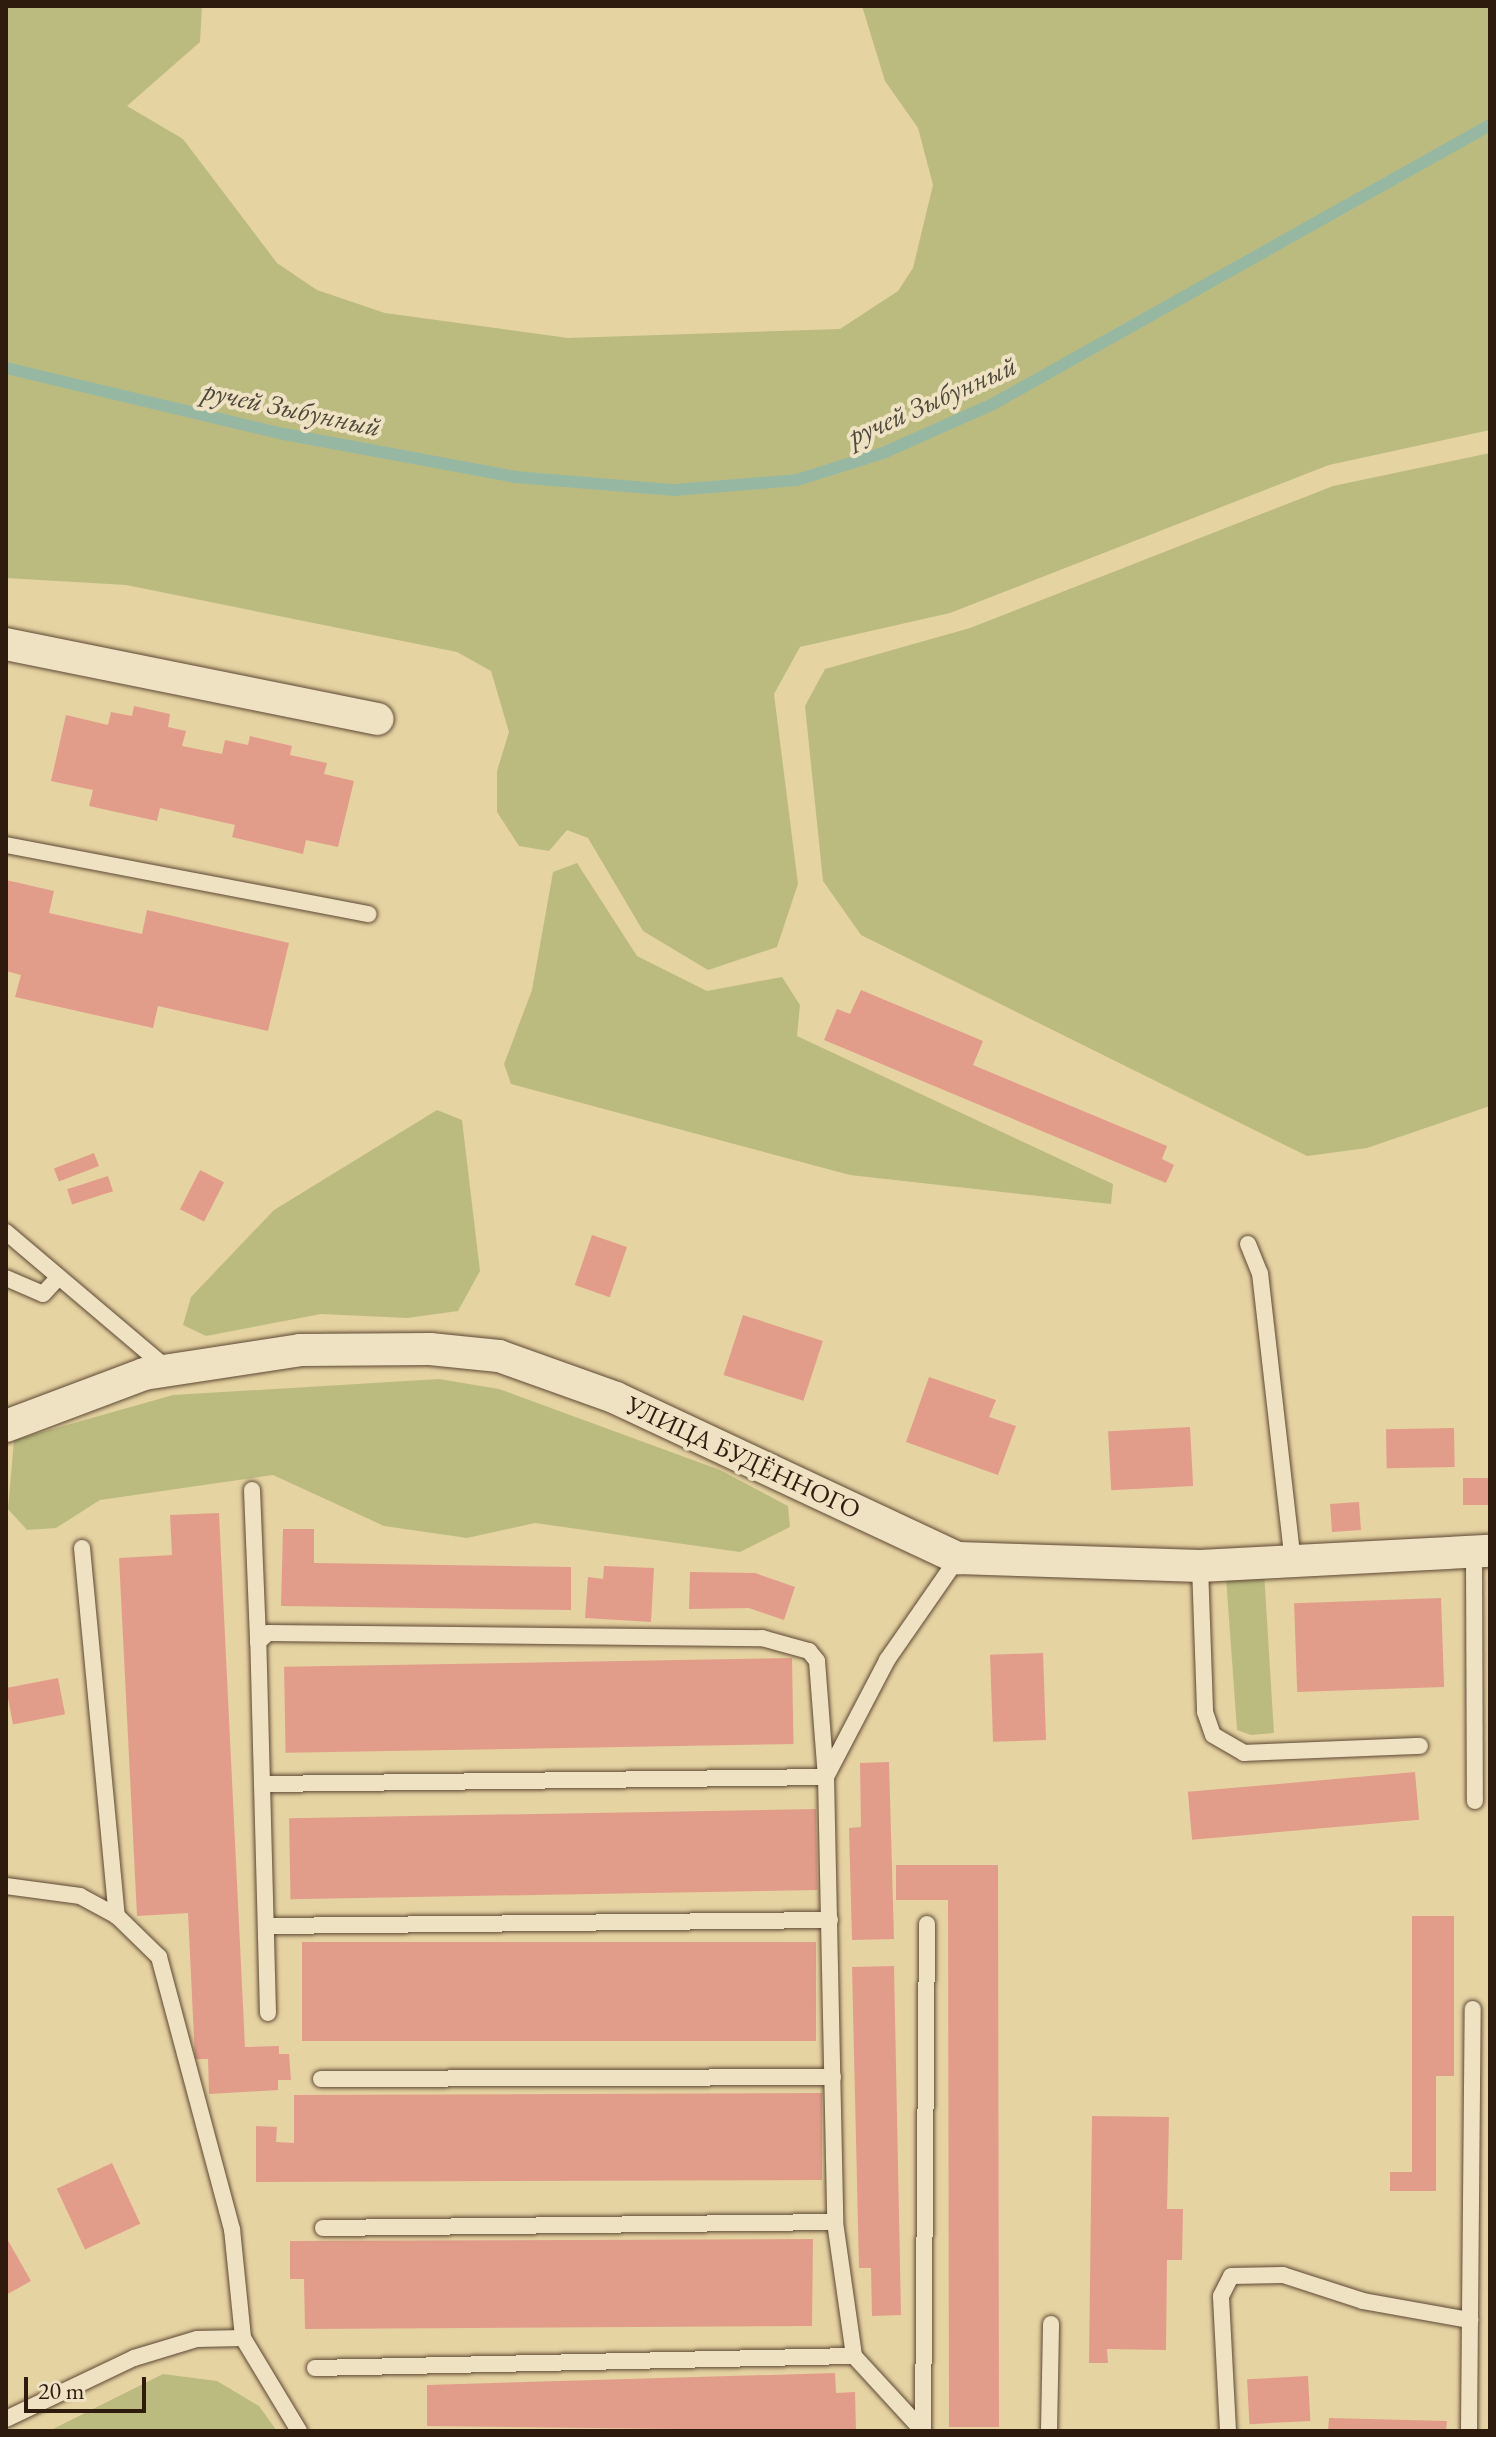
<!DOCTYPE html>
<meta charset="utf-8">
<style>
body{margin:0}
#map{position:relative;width:1496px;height:2437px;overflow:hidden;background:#e6d3a2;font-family:"EB Garamond",serif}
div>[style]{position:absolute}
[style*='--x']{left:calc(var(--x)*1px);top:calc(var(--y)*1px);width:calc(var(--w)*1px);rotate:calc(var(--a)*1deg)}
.green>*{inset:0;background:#bbbb80}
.stream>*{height:12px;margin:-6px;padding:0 6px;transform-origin:6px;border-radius:6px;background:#96b8a3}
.building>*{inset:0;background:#e29d8a;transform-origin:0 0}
.roads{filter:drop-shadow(0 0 2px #5d4833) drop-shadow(0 0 2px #5d4833)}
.service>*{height:16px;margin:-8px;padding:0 8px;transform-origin:8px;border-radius:8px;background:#efe2c3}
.minor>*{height:32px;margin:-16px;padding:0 16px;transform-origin:16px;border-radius:16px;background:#efe2c3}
span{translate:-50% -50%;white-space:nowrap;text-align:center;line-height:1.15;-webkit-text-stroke:8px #efe2c3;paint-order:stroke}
.street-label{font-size:26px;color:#2f1a0e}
.water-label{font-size:28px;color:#4e493b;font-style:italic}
.frame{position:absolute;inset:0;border:8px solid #2f1a0e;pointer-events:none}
.scale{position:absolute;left:24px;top:2377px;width:122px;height:36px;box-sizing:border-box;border:4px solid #2f1a0e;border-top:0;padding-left:10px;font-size:24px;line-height:28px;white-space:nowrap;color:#2f1a0e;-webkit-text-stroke:6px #efe2c3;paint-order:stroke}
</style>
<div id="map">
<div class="green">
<div style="clip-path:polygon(6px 6px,202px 6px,200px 42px,127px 106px,183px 139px,277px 263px,317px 290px,385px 313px,568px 338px,840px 329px,898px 291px,913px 268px,933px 185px,918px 128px,885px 81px,862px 6px,1490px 6px,1490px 430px,1329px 465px,950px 613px,800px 647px,774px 694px,798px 884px,777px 947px,708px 970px,643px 931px,588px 838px,567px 830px,549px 851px,519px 846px,497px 812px,497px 771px,509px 732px,491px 671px,457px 652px,126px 585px,6px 578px)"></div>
<div style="clip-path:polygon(1490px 453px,1490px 1106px,1367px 1148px,1307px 1156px,861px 935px,823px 881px,805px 706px,825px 669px,970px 628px,1333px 486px)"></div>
<div style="clip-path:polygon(577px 863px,637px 956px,707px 991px,782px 977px,800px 1005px,797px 1036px,1113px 1184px,1111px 1204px,850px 1175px,511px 1084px,504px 1064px,532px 990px,553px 872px)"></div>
<div style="clip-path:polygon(437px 1110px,462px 1120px,480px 1271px,458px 1311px,407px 1318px,321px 1314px,206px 1336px,183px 1325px,191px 1297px,274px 1210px)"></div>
<div style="clip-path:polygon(439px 1379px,499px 1389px,720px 1470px,788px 1506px,790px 1527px,740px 1552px,535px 1523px,467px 1538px,384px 1526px,273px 1475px,100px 1500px,56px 1528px,27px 1530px,8px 1509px,14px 1440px,173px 1395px)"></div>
<div style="clip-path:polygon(1264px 1572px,1274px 1733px,1251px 1735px,1237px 1730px,1226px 1577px)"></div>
<div style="clip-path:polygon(163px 2374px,217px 2381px,259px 2406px,277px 2431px,49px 2431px)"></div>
</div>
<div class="stream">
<div style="--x:6;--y:368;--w:286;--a:13.4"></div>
<div style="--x:284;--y:434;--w:235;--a:10.5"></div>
<div style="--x:515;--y:477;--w:160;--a:4.7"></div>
<div style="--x:674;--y:490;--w:123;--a:-4.6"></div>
<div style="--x:797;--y:480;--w:90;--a:-17.4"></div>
<div style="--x:883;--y:453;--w:120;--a:-24"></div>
<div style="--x:993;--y:404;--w:570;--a:-29.31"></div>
</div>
<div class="building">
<div style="clip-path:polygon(134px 706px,170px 714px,168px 727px,186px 731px,182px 746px,222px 754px,225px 740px,248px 745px,250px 736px,292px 746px,290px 755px,327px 763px,324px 774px,354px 781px,338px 847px,306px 840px,303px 854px,232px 837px,235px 825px,160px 808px,157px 821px,89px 806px,93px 790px,51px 781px,66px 715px,108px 725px,111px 712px,132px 716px)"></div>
<div style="clip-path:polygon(6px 880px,54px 891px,49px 913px,142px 934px,147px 910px,289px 943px,268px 1031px,158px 1006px,153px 1028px,15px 997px,21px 975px,6px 971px)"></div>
<div style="clip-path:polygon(861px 990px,983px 1041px,973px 1065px,1167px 1146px,1162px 1159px,1174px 1165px,1166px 1183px,824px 1040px,837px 1009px,850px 1014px)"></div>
<div style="left:94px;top:1153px;width:14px;height:43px;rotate:69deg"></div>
<div style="left:200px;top:1170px;width:27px;height:44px;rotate:27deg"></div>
<div style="left:108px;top:1176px;width:16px;height:43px;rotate:72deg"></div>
<div style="left:592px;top:1235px;width:37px;height:53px;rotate:19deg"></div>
<div style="left:743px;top:1315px;width:84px;height:63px;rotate:18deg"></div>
<div style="clip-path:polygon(929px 1377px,996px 1400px,989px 1417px,1016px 1426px,998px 1475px,906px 1442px)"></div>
<div style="left:1190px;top:1427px;width:59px;height:82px;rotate:87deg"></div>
<div style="left:1454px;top:1428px;width:39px;height:68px;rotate:89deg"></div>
<div style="left:1490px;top:1478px;width:27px;height:27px;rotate:90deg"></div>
<div style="left:1359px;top:1502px;width:28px;height:29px;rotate:86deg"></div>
<div style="clip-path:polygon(219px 1513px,245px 2047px,279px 2046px,279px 2054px,289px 2054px,291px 2080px,278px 2080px,278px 2090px,209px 2094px,208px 2059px,195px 2059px,188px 1913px,137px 1916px,119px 1558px,172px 1555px,170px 1515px)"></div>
<div style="clip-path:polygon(283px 1529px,314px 1529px,314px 1563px,571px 1567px,571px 1610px,281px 1606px)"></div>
<div style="clip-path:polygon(604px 1566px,654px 1568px,651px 1622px,585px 1618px,588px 1577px,603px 1579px)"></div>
<div style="clip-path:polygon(690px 1572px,755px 1573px,795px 1587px,784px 1620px,749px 1608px,689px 1609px)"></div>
<div style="left:1441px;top:1598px;width:89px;height:147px;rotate:88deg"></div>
<div style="left:1043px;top:1653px;width:87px;height:53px;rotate:88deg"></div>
<div style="left:792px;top:1658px;width:86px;height:508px;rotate:89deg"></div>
<div style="left:58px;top:1678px;width:37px;height:53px;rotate:79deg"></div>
<div style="clip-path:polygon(889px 1762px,894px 1939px,852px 1940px,849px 1828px,861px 1827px,860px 1763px)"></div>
<div style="left:1415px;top:1772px;width:48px;height:228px;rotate:85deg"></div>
<div style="left:816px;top:1809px;width:81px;height:527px;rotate:89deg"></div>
<div style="clip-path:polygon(896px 1865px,998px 1865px,999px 2427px,949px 2427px,948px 1900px,896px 1900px)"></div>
<div style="clip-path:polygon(1412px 1916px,1454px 1916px,1454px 2076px,1436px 2076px,1436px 2191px,1390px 2191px,1390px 2172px,1412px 2172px)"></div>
<div style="left:302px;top:1942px;width:514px;height:99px"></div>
<div style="clip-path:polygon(894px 1966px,901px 2315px,872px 2316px,871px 2268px,859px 2268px,852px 1967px)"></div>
<div style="clip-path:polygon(822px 2093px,822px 2180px,256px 2182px,256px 2126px,277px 2127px,276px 2142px,294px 2143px,294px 2095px)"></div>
<div style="clip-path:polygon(1092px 2116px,1169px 2117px,1167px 2209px,1183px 2209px,1182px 2260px,1167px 2260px,1166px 2350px,1107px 2349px,1108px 2363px,1089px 2363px)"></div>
<div style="left:112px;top:2163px;width:67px;height:61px;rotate:65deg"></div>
<div style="clip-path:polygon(6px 2237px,31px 2281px,6px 2295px)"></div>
<div style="clip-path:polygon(813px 2239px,812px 2326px,305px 2329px,304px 2279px,290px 2279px,290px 2241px)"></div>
<div style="clip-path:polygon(835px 2373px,836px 2393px,855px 2392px,856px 2431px,427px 2426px,427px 2385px)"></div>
<div style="left:1308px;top:2376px;width:45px;height:61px;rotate:87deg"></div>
<div style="clip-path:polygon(1329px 2418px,1447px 2421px,1446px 2431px,1328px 2431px)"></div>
</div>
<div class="roads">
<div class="service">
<div style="--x:6;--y:845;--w:369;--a:10.8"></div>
<div style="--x:6;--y:1232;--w:214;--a:40.3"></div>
<div style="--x:1248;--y:1244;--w:31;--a:68"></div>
<div style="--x:1260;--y:1273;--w:290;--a:83.5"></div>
<div style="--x:6;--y:1278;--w:40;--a:23.4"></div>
<div style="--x:43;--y:1294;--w:22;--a:-47"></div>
<div style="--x:252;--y:1490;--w:152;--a:87.7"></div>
<div style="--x:82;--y:1548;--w:370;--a:84.6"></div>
<div style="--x:1474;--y:1551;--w:250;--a:89.8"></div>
<div style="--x:1200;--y:1566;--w:146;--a:88"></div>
<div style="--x:1205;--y:1712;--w:24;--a:71"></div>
<div style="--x:1213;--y:1735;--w:36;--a:30"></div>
<div style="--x:1244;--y:1753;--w:176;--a:-2.3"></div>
<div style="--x:827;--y:1775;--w:130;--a:-62.4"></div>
<div style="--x:887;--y:1660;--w:124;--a:-55.2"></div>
<div style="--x:263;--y:1784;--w:563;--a:-0.71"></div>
<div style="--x:6;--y:1886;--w:75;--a:7.7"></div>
<div style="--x:80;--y:1896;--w:42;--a:28.4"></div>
<div style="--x:117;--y:1916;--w:59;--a:44.3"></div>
<div style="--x:159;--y:1957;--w:282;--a:75"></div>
<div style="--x:232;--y:2229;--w:110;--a:84.2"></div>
<div style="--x:243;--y:2338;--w:109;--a:58.9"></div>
<div style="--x:268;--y:1926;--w:562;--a:-0.61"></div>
<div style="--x:268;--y:2013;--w:371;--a:-91.5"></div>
<div style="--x:258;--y:1642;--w:13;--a:-42"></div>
<div style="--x:268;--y:1633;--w:494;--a:0.6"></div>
<div style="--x:762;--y:1638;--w:49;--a:15.5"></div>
<div style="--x:809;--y:1651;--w:13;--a:51"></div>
<div style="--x:817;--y:1661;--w:116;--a:85.6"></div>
<div style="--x:826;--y:1777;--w:445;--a:88.8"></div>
<div style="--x:835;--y:2222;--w:135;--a:81.9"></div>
<div style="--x:854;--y:2356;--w:102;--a:47.4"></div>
<div style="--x:321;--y:2079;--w:512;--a:-0.22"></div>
<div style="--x:323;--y:2228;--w:512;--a:-0.67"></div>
<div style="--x:315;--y:2368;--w:539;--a:-1.28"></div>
<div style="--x:6;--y:2419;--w:142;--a:-25.5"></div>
<div style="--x:134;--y:2358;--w:66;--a:-16.8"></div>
<div style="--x:197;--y:2339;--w:46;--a:-1.2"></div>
<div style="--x:923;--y:2431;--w:507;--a:-89.55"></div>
<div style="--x:1049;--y:2431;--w:107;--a:-88.9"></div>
<div style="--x:1228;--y:2431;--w:135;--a:-93"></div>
<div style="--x:1221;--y:2296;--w:22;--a:-63"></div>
<div style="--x:1231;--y:2276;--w:52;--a:-1.1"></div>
<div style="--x:1283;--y:2275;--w:84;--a:18"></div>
<div style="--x:1363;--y:2301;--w:109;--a:10.1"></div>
<div style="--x:1469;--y:2431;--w:422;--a:-89.5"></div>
</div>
<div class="minor">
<div style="--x:6;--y:644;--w:379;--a:11.4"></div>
<div style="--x:6;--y:1426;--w:147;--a:-20.6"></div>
<div style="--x:144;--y:1374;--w:158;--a:-8.7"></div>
<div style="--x:300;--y:1350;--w:130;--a:-0.4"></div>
<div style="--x:430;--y:1349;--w:69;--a:5.8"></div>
<div style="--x:499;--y:1356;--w:124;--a:19.7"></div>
<div style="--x:616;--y:1398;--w:378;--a:25.1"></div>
<div style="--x:958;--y:1558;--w:242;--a:1.9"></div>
<div style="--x:1200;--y:1566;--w:290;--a:-3"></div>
</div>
</div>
<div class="street-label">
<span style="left:743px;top:1458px;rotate:25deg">УЛИЦА БУДЁННОГО</span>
</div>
<div class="water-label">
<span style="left:932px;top:400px;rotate:-24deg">ручей Зыбунный</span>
<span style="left:292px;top:408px;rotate:12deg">ручей Зыбунный</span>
</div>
<div class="frame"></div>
<div class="scale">20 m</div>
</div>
